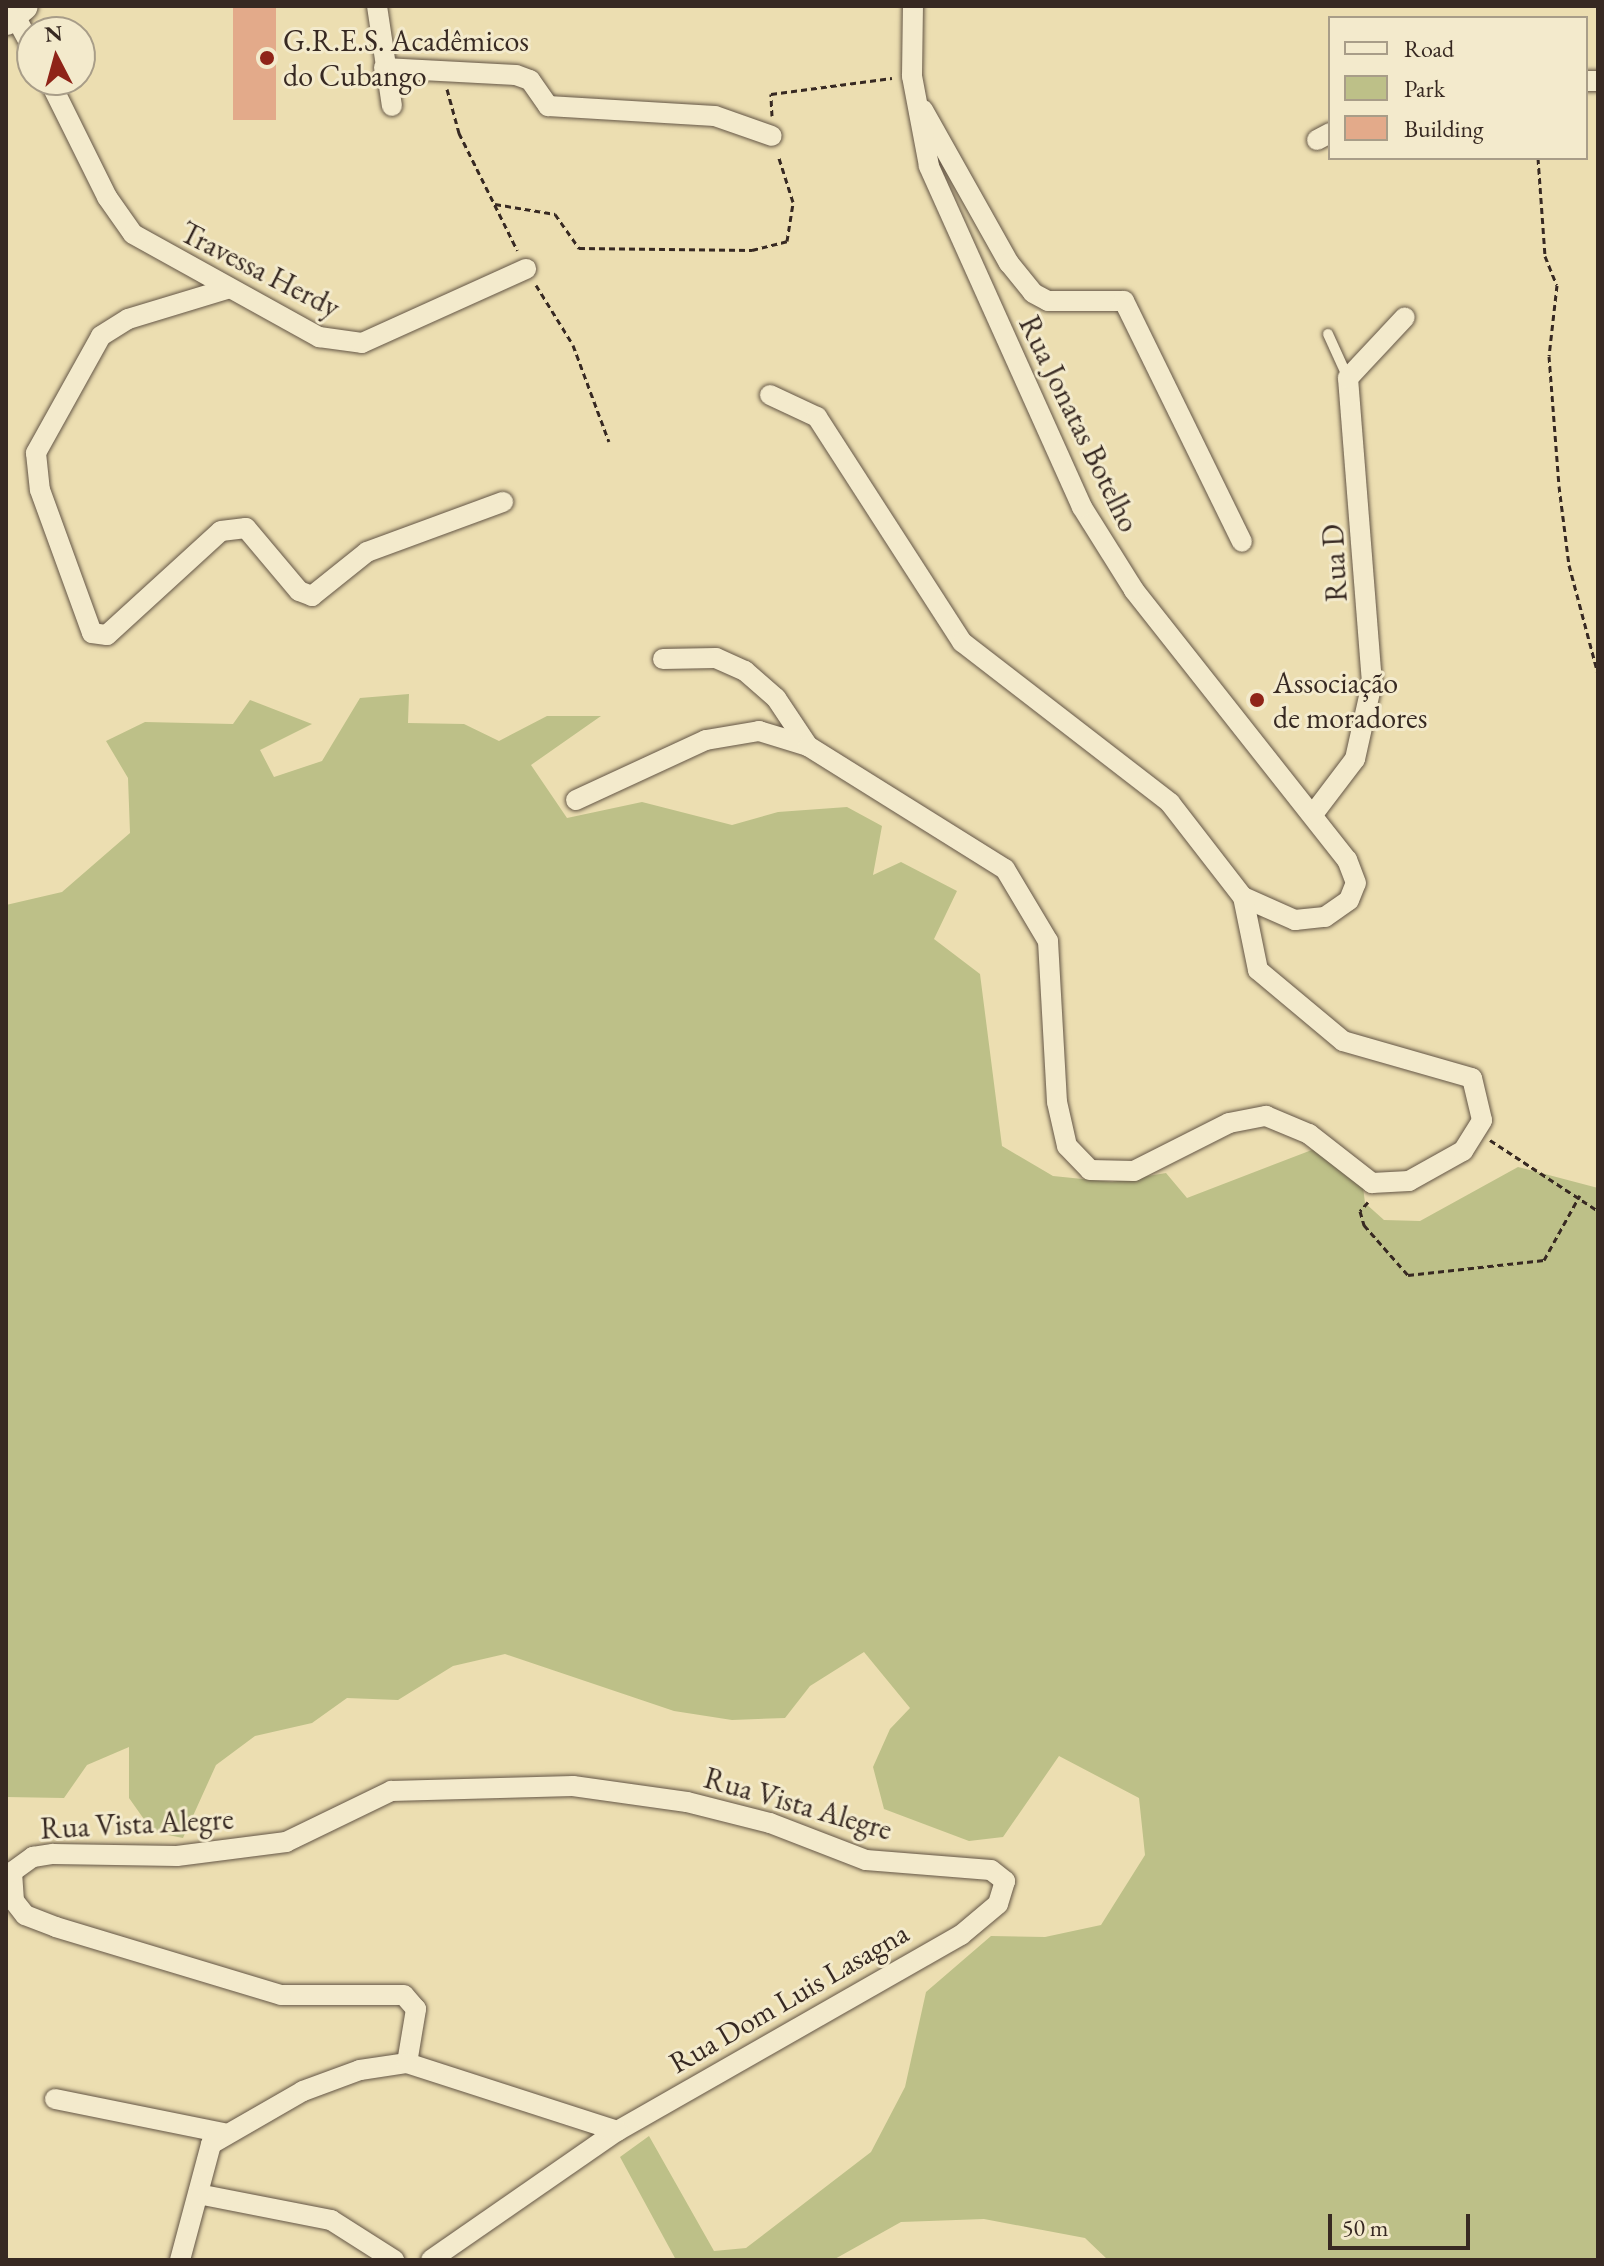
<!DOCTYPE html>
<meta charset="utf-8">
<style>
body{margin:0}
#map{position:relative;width:1604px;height:2266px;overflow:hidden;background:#ecdeb1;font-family:"EB Garamond",serif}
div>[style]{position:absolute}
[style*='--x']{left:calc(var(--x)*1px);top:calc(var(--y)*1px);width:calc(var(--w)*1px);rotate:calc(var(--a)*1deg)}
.green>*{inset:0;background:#bdc088}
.building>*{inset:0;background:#e3aa8a;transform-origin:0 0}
.path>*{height:3px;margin-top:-1.5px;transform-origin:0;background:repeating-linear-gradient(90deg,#372922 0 6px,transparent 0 10px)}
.roads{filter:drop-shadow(0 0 2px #645646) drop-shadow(0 0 2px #645646)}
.lane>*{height:10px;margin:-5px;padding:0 5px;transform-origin:5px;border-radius:5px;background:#f3eacc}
.street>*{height:20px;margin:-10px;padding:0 10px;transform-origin:10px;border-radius:10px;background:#f3eacc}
.secondary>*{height:28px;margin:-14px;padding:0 14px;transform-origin:14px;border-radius:14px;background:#f3eacc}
.dots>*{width:22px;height:22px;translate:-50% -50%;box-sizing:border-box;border:4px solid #f3eacc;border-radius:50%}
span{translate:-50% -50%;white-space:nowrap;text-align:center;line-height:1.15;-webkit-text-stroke:6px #f3eacc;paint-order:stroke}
.poi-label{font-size:30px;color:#372922}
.left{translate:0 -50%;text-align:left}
.street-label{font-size:30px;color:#372922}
.frame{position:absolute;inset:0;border:8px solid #372922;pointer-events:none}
.legend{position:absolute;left:1328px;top:16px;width:260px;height:144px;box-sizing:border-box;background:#f3eacc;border:2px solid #a89d88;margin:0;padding:10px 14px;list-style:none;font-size:24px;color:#372922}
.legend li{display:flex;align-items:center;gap:16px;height:40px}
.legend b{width:40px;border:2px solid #a89d88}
.north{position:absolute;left:16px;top:16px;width:80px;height:80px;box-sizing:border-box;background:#f3eacc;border:2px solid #a89d88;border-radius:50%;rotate:354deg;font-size:22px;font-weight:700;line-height:32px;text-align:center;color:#372922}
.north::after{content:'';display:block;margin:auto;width:28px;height:36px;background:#8f2418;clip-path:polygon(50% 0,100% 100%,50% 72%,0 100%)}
.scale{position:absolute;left:1328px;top:2214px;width:142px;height:36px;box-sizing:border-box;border:4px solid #372922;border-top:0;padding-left:10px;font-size:24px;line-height:28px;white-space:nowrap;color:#372922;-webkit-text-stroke:6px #f3eacc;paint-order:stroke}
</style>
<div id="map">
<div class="green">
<div style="clip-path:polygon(409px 694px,408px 723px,464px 724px,499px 741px,547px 716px,601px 716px,531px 765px,567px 818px,642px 802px,732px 825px,778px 812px,847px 807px,882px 826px,873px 875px,901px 862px,957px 891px,934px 939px,980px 974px,1002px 1146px,1053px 1176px,1112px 1182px,1166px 1173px,1187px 1198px,1317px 1148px,1362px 1179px,1365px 1203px,1384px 1220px,1420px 1221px,1518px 1167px,1598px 1188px,1598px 2260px,1108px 2260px,1085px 2238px,984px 2219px,901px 2222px,833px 2260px,676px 2260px,620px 2157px,649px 2136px,714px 2251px,746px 2248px,871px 2152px,905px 2087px,926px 1992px,991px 1936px,1045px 1937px,1101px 1925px,1145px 1855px,1139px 1798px,1059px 1756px,1003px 1837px,969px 1841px,884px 1809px,873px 1767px,890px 1729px,910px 1708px,864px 1652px,810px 1686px,785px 1718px,732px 1720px,674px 1711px,505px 1654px,453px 1666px,398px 1700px,347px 1698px,312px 1723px,255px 1736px,216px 1765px,183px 1838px,153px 1832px,129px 1798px,129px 1747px,87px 1765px,64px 1798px,6px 1797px,6px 905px,62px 892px,130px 833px,128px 778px,106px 741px,145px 722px,233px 724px,250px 700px,312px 724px,260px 750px,274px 777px,322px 761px,360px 698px)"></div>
</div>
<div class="building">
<div style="left:233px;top:6px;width:43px;height:114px"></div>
</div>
<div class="path">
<div style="--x:447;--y:89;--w:46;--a:74.7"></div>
<div style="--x:459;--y:133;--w:131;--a:63.6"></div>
<div style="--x:772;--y:116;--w:22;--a:-93"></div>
<div style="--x:771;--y:94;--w:122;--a:-7.5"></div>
<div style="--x:1538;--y:158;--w:98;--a:85.9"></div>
<div style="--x:1545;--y:256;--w:31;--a:68"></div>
<div style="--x:1557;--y:285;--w:71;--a:96.4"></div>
<div style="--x:1549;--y:356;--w:130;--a:85.6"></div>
<div style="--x:1559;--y:486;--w:80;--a:82.8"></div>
<div style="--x:1569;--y:565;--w:113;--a:75.1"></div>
<div style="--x:495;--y:204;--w:61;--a:9.5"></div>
<div style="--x:555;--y:214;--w:42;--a:54.8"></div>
<div style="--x:579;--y:248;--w:173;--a:0.7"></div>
<div style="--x:752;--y:250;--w:36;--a:-14"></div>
<div style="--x:787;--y:241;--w:39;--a:-81"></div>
<div style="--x:793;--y:202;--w:49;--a:-107.7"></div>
<div style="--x:536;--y:285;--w:70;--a:58.3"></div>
<div style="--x:573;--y:345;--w:103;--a:69.6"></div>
<div style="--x:1490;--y:1140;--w:129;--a:33.3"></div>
<div style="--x:1368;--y:1202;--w:12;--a:132"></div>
<div style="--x:1360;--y:1211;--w:15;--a:74"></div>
<div style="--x:1364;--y:1225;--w:67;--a:48.7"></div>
<div style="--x:1408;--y:1275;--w:137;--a:-6.3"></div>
<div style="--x:1544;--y:1260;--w:74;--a:-61"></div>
</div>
<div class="roads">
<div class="lane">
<div style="--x:1328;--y:334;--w:48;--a:65.6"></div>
</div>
<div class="street">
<div style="--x:377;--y:6;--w:101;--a:81.5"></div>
<div style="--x:14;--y:14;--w:38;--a:62"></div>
<div style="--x:384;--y:68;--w:132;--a:3"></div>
<div style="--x:516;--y:75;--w:15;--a:20"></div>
<div style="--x:530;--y:80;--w:32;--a:55"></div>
<div style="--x:548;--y:106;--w:167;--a:3.4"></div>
<div style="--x:715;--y:116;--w:60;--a:19.3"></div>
<div style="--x:49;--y:80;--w:131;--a:63.6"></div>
<div style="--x:107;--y:197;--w:45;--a:54.9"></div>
<div style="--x:133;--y:234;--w:213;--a:29"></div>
<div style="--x:319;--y:337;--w:43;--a:7.9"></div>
<div style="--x:362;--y:343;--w:180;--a:-24.3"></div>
<div style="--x:1586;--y:81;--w:12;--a:0"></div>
<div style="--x:923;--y:110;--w:176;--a:60.7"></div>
<div style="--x:1009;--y:263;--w:38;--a:51"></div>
<div style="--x:1033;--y:293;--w:17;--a:28"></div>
<div style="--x:1048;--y:301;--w:76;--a:0"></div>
<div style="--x:1124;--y:301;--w:268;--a:63.9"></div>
<div style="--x:1317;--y:140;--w:15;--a:-28"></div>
<div style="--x:227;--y:289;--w:103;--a:163.1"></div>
<div style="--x:128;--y:319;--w:32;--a:148"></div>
<div style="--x:101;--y:336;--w:134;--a:119.1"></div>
<div style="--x:36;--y:453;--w:37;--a:84"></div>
<div style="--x:40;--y:490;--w:152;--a:70"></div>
<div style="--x:92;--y:633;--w:15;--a:8"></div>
<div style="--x:107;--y:635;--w:154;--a:-42.4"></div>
<div style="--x:221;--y:531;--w:25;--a:-7"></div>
<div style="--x:246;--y:528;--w:82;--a:49.9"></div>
<div style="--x:299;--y:591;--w:14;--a:21"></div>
<div style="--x:312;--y:596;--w:70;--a:-38.7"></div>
<div style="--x:367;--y:552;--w:145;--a:-20.2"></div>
<div style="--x:770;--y:395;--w:52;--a:25.1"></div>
<div style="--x:817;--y:417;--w:268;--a:57.2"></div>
<div style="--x:962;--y:642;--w:263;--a:37.7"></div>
<div style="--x:1170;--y:803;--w:119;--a:52.2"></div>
<div style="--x:1243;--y:897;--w:57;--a:23.9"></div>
<div style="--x:1295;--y:920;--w:30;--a:-6"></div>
<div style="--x:1325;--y:917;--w:29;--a:-35"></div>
<div style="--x:1349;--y:900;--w:18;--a:-68"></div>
<div style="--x:1356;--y:883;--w:25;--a:-111"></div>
<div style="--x:1347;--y:860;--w:344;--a:-128.3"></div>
<div style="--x:1134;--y:590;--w:98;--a:-122.1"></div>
<div style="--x:1082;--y:507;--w:374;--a:-114.2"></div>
<div style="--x:929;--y:166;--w:92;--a:-100.7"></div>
<div style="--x:912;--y:76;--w:70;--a:-89.2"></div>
<div style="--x:663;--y:659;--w:53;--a:-1.1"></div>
<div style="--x:716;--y:658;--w:32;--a:24"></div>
<div style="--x:745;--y:671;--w:41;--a:41.1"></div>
<div style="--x:776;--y:698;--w:58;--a:56.3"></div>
<div style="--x:576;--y:800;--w:143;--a:-24.8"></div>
<div style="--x:706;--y:740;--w:54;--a:-9.6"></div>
<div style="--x:759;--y:731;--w:51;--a:17"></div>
<div style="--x:808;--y:746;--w:232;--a:32"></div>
<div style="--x:1005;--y:869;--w:84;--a:59.2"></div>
<div style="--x:1048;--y:941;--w:161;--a:86.8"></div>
<div style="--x:1057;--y:1102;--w:45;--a:77.2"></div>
<div style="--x:1067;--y:1146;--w:33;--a:46"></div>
<div style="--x:1090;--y:1170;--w:44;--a:1.3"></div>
<div style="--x:1134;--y:1171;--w:106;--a:-26.8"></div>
<div style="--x:1229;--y:1123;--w:38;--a:-11"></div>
<div style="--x:1266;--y:1116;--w:47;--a:22.7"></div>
<div style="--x:1309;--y:1134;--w:80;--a:37.9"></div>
<div style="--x:1372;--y:1183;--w:37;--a:-3"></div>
<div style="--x:1409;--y:1181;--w:62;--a:-29.1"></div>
<div style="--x:1463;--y:1151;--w:36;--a:-58"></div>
<div style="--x:1482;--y:1120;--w:43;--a:-103.4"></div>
<div style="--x:1472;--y:1078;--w:134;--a:-164"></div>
<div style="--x:1343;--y:1041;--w:111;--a:-140.1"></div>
<div style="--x:1258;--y:970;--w:75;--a:-101.6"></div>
<div style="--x:1314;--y:813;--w:68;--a:-52.8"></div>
<div style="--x:1355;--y:759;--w:78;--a:-77.4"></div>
<div style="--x:1372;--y:683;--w:306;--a:-94.5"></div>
<div style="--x:1348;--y:378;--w:83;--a:-46.9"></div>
<div style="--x:407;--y:2063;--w:55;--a:-80.5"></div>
<div style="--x:416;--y:2009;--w:18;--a:-131"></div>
<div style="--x:404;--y:1995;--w:123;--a:180"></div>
<div style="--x:281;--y:1995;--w:235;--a:-163.2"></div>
<div style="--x:56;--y:1927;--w:33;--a:-159"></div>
<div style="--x:25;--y:1915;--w:18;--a:-128"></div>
<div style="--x:14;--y:1901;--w:29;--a:-94"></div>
<div style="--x:12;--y:1872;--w:26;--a:-36"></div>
<div style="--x:33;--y:1857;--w:20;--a:-9"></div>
<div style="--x:53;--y:1854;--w:124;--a:0.9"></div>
<div style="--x:177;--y:1856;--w:110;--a:-7.3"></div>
<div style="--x:286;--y:1842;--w:117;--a:-25.9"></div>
<div style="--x:391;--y:1791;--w:182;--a:-1.6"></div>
<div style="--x:573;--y:1786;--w:115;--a:8"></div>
<div style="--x:687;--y:1802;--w:86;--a:14.2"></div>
<div style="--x:770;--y:1823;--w:103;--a:21.1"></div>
<div style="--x:866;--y:1860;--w:125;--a:4.6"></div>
<div style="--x:991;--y:1870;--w:18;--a:38"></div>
<div style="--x:1005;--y:1881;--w:24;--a:107"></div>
<div style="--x:998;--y:1904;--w:48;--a:140"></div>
<div style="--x:961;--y:1935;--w:396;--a:150.3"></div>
<div style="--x:617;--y:2131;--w:226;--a:145.3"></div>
<div style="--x:55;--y:2099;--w:172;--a:11.4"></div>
<div style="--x:198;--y:2194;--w:136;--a:11.1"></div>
<div style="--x:331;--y:2220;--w:75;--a:32.4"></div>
<div style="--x:180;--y:2260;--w:120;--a:-75"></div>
<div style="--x:211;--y:2144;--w:106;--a:-29.9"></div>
<div style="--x:303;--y:2091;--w:61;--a:-20.2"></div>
<div style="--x:360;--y:2070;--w:48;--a:-8.5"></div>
<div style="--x:407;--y:2063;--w:221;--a:17.9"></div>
</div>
<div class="secondary">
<div style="--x:6;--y:21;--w:23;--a:-40"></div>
</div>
</div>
<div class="dots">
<div style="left:267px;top:58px;background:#8f2418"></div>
<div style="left:1257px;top:700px;background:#8f2418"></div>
</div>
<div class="poi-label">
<span class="left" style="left:283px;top:58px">G.R.E.S. Acadêmicos<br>do Cubango</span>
<span class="left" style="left:1273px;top:700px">Associação<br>de moradores</span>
</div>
<div class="street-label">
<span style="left:260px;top:270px;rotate:27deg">Travessa Herdy</span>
<span style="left:1079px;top:424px;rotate:64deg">Rua Jonatas Botelho</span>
<span style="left:1335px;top:563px;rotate:-93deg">Rua D</span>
<span style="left:798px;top:1804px;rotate:16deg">Rua Vista Alegre</span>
<span style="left:137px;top:1824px;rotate:-3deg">Rua Vista Alegre</span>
<span style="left:789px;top:1998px;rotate:-30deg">Rua Dom Luis Lasagna</span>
</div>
<div class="frame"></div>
<ul class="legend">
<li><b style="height:10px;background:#f3eacc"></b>Road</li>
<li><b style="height:22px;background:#bdc088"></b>Park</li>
<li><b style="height:22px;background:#e3aa8a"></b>Building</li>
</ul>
<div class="north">N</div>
<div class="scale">50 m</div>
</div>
